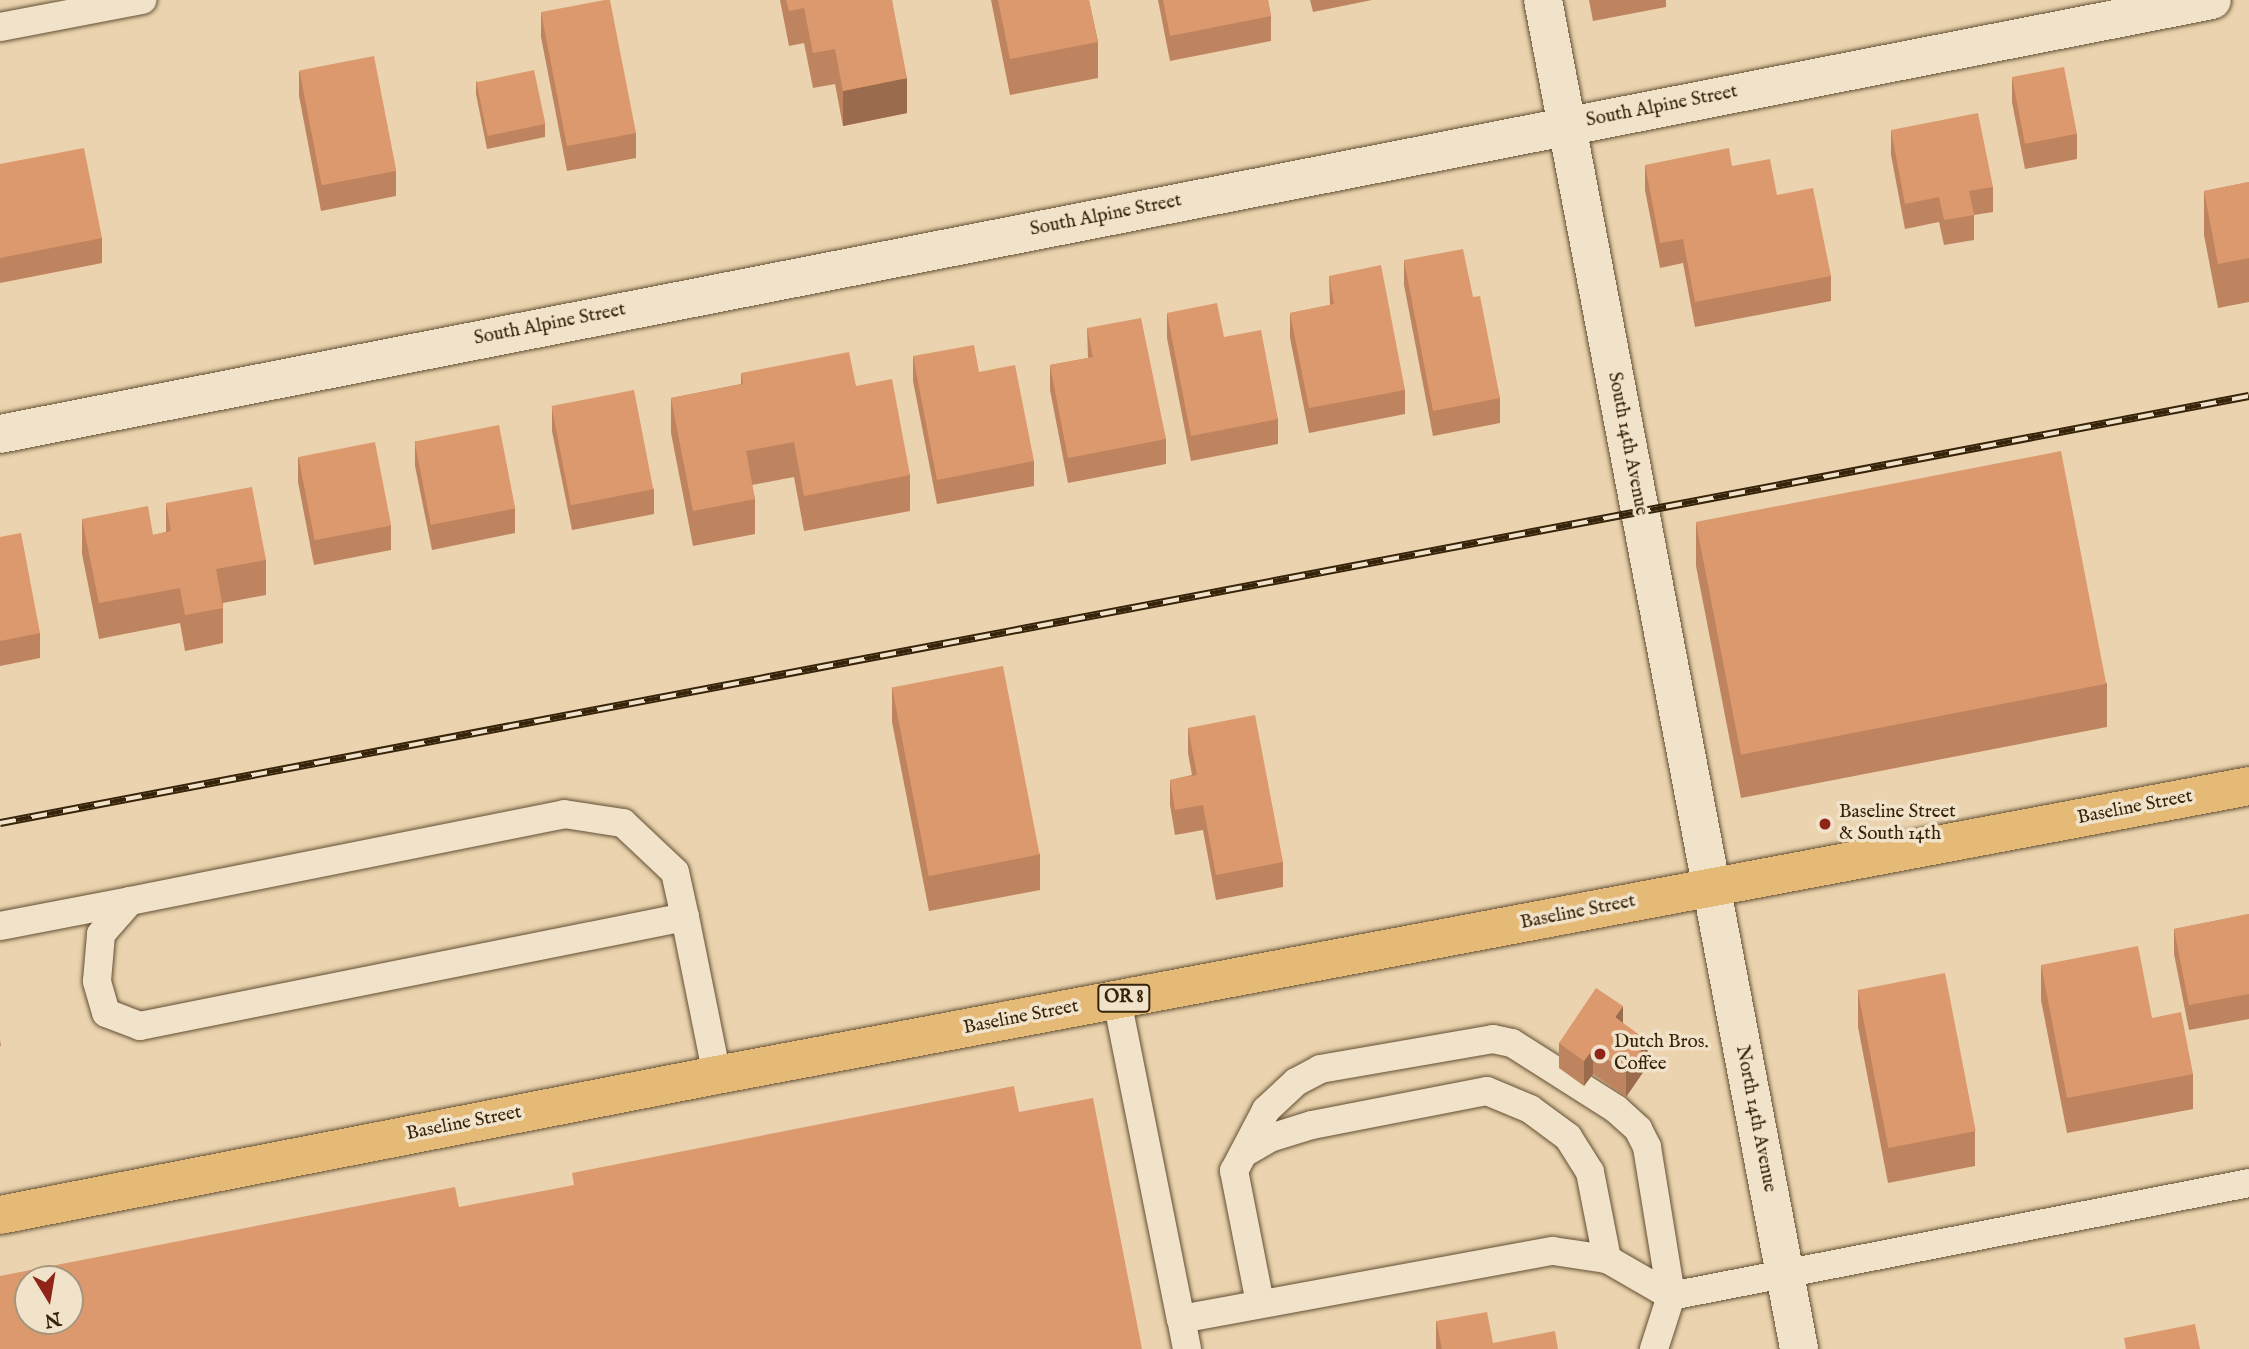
<!DOCTYPE html>
<style>
body{margin:0}
#map{position:relative;width:2249px;height:1349px;overflow:hidden;background:#ead3ae;font-family:"IM FELL English",serif}
div>[style]{position:absolute}
[style*='--x']{left:calc(var(--x)*1px);top:calc(var(--y)*1px);width:calc(var(--w)*1px);rotate:calc(var(--a)*1deg)}
.roads{filter:drop-shadow(0 0 2px #634f33) drop-shadow(0 0 2px #634f33)}
.service>*{height:28px;margin:-14px;padding:0 14px;transform-origin:14px;border-radius:14px;background:#f1e2ca}
.minor>*{height:38px;margin:-19px;padding:0 19px;transform-origin:19px;border-radius:19px;background:#f1e2ca}
.trunk>*{height:38px;margin:-19px;padding:0 19px;transform-origin:19px;border-radius:19px;background:#e5ba77}
.rail>*{height:8px;margin-top:-4px;transform-origin:0;background:repeating-linear-gradient(90deg,#f1e2ca 0 16px,#36230a 0 32px);box-sizing:border-box;border-block:2px solid #36230a}
.wall>*{inset:0;background:#be845f;transform-origin:0 0}
.shaded-wall>*{inset:0;background:#9b6b4d}
.building>*{inset:0;background:#dd996e;transform-origin:0 0}
.dots>*{width:19px;height:19px;translate:-50% -50%;box-sizing:border-box;border:4px solid #f1e2ca;border-radius:50%}
span{translate:-50% -50%;white-space:nowrap;text-align:center;line-height:1.15;-webkit-text-stroke:7px #f1e2ca;paint-order:stroke}
.shield-label span{padding:2px 5px;background:#f1e2ca;border:2px solid;border-radius:5px;-webkit-text-stroke-width:0}
.shield-label{font-size:18px;color:#36230a;font-weight:700}
.street-label{font-size:19px;color:#36230a}
.poi-label{font-size:19px;color:#36230a}
.left{translate:0 -50%;text-align:left}
.north{position:absolute;left:14px;top:1265px;width:70px;height:70px;box-sizing:border-box;background:#f1e2ca;border:2px solid #a6967d;border-radius:50%;rotate:169deg;font-size:19px;font-weight:700;line-height:28px;text-align:center;color:#36230a}
.north::after{content:'';display:block;margin:auto;width:24px;height:32px;background:#8f2418;clip-path:polygon(50% 0,100% 100%,50% 72%,0 100%)}
</style>
<div id="map">
<div class="roads">
<div class="service">
<div style="--x:0;--y:27;--w:145;--a:-10.8"></div>
<div style="--x:685;--y:917;--w:556;--a:168.69"></div>
<div style="--x:140;--y:1026;--w:36;--a:-159"></div>
<div style="--x:106;--y:1013;--w:33;--a:-106"></div>
<div style="--x:97;--y:981;--w:47;--a:-85.1"></div>
<div style="--x:101;--y:934;--w:44;--a:-48.7"></div>
<div style="--x:130;--y:901;--w:443;--a:-11.3"></div>
<div style="--x:564;--y:814;--w:60;--a:8.7"></div>
<div style="--x:623;--y:823;--w:71;--a:43.3"></div>
<div style="--x:675;--y:872;--w:46;--a:77.5"></div>
<div style="--x:685;--y:917;--w:161;--a:78.6"></div>
<div style="--x:0;--y:926;--w:132;--a:-10.9"></div>
<div style="--x:1117;--y:1000;--w:325;--a:78.7"></div>
<div style="--x:1246;--y:1152;--w:28;--a:-30"></div>
<div style="--x:1270;--y:1138;--w:44;--a:-17.2"></div>
<div style="--x:1312;--y:1125;--w:178;--a:-11"></div>
<div style="--x:1487;--y:1091;--w:47;--a:22.7"></div>
<div style="--x:1530;--y:1109;--w:47;--a:36.4"></div>
<div style="--x:1568;--y:1137;--w:41;--a:57.8"></div>
<div style="--x:1590;--y:1172;--w:89;--a:78.9"></div>
<div style="--x:1260;--y:1303;--w:135;--a:-101.1"></div>
<div style="--x:1234;--y:1171;--w:69;--a:-62.3"></div>
<div style="--x:1266;--y:1110;--w:41;--a:-43"></div>
<div style="--x:1296;--y:1082;--w:27;--a:-28"></div>
<div style="--x:1320;--y:1069;--w:176;--a:-9.8"></div>
<div style="--x:1493;--y:1039;--w:19;--a:12"></div>
<div style="--x:1512;--y:1043;--w:123;--a:32.4"></div>
<div style="--x:1616;--y:1109;--w:30;--a:42"></div>
<div style="--x:1638;--y:1129;--w:20;--a:63"></div>
<div style="--x:1647;--y:1147;--w:151;--a:80.8"></div>
<div style="--x:1671;--y:1296;--w:56;--a:107.8"></div>
<div style="--x:1187;--y:1349;--w:31;--a:-101"></div>
<div style="--x:1181;--y:1319;--w:378;--a:-10.4"></div>
<div style="--x:1553;--y:1251;--w:55;--a:8.4"></div>
<div style="--x:1607;--y:1259;--w:74;--a:30"></div>
<div style="--x:1671;--y:1296;--w:589;--a:-11.06"></div>
</div>
<div class="minor">
<div style="--x:1543;--y:0;--w:1373;--a:79.25"></div>
<div style="--x:0;--y:434;--w:2254;--a:-11.1"></div>
</div>
<div class="trunk">
<div style="--x:0;--y:1215;--w:731;--a:-11.05"></div>
<div style="--x:717;--y:1075;--w:1559;--a:-10.68"></div>
</div>
</div>
<div class="rail">
<div style="--x:0;--y:823;--w:2289;--a:-10.75"></div>
</div>
<div class="wall">
<div style="clip-path:polygon(780px 0,892px 0,907px 113px,843px 126px,835px 84px,813px 88px,804px 43px,789px 46px)"></div>
<div style="clip-path:polygon(991px 0,1089px 0,1098px 42px,1098px 78px,1010px 95px)"></div>
<div style="clip-path:polygon(1158px 0,1268px 0,1271px 16px,1271px 41px,1170px 61px)"></div>
<div style="clip-path:polygon(1310px 0,1372px 0,1313px 12px)"></div>
<div style="clip-path:polygon(1589px 0,1666px 0,1666px 7px,1593px 21px)"></div>
<div style="clip-path:polygon(541px 12px,636px 133px,636px 158px,567px 171px,541px 37px)"></div>
<div style="clip-path:polygon(299px 71px,396px 171px,396px 196px,321px 211px,299px 96px)"></div>
<div style="clip-path:polygon(2012px 78px,2077px 134px,2077px 159px,2025px 169px,2012px 102px)"></div>
<div style="clip-path:polygon(476px 81px,545px 124px,545px 137px,487px 149px,476px 94px)"></div>
<div style="clip-path:polygon(1891px 130px,1993px 187px,1993px 212px,1974px 215px,1974px 240px,1944px 245px,1939px 222px,1905px 229px,1891px 155px)"></div>
<div style="clip-path:polygon(0 164px,102px 238px,102px 263px,0 283px)"></div>
<div style="clip-path:polygon(1645px 165px,1732px 166px,1777px 195px,1831px 276px,1831px 301px,1695px 327px,1683px 263px,1660px 268px,1645px 190px)"></div>
<div style="clip-path:polygon(2249px 182px,2249px 302px,2218px 308px,2204px 235px,2204px 191px)"></div>
<div style="clip-path:polygon(1404px 260px,1473px 297px,1500px 398px,1500px 423px,1433px 436px,1404px 285px)"></div>
<div style="clip-path:polygon(1329px 276px,1405px 390px,1405px 414px,1309px 433px,1290px 338px,1290px 313px,1330px 305px)"></div>
<div style="clip-path:polygon(1167px 313px,1224px 337px,1278px 419px,1278px 444px,1191px 461px,1167px 338px)"></div>
<div style="clip-path:polygon(1087px 328px,1166px 439px,1166px 464px,1068px 483px,1050px 390px,1050px 365px,1088px 358px)"></div>
<div style="clip-path:polygon(913px 356px,1034px 461px,1034px 486px,937px 504px,913px 381px)"></div>
<div style="clip-path:polygon(741px 373px,856px 386px,910px 475px,910px 511px,804px 531px,794px 477px,752px 485px,755px 499px,755px 534px,693px 546px,671px 433px,671px 398px,741px 384px)"></div>
<div style="clip-path:polygon(552px 406px,654px 489px,654px 514px,572px 530px,552px 431px)"></div>
<div style="clip-path:polygon(415px 441px,515px 508px,515px 533px,432px 550px,415px 466px)"></div>
<div style="clip-path:polygon(298px 457px,391px 525px,391px 550px,314px 565px,298px 482px)"></div>
<div style="clip-path:polygon(166px 503px,266px 560px,266px 595px,223px 603px,223px 643px,185px 651px,180px 623px,99px 639px,82px 554px,82px 519px,153px 535px,166px 532px)"></div>
<div style="clip-path:polygon(1696px 522px,2107px 683px,2107px 727px,1741px 798px,1696px 566px)"></div>
<div style="clip-path:polygon(0 537px,40px 633px,40px 658px,0 666px)"></div>
<div style="clip-path:polygon(892px 687px,1040px 854px,1040px 890px,929px 911px,892px 722px)"></div>
<div style="clip-path:polygon(1188px 728px,1283px 862px,1283px 887px,1216px 900px,1203px 830px,1175px 835px,1170px 805px,1170px 780px,1192px 775px,1188px 753px)"></div>
<div style="clip-path:polygon(2249px 914px,2249px 1019px,2189px 1030px,2174px 954px,2174px 929px)"></div>
<div style="clip-path:polygon(2041px 965px,2152px 1018px,2193px 1074px,2193px 1109px,2067px 1133px,2041px 1000px)"></div>
<div style="clip-path:polygon(1858px 991px,1975px 1131px,1975px 1166px,1888px 1183px,1858px 1027px)"></div>
<div style="clip-path:polygon(1623px 1023px,1648px 1065px,1626px 1097px,1593px 1074px,1584px 1086px,1559px 1068px,1559px 1043px)"></div>
<div style="left:0;top:1040px;width:6px;height:50px;rotate:81deg"></div>
<div style="clip-path:polygon(1436px 1321px,1493px 1343px,1558px 1349px,1436px 1349px)"></div>
</div>
<div class="shaded-wall">
<div style="clip-path:polygon(907px 78px,907px 113px,843px 126px,843px 91px)"></div>
<div style="clip-path:polygon(1623px 1006px,1623px 1031px,1615px 1017px)"></div>
<div style="clip-path:polygon(1648px 1041px,1648px 1065px,1626px 1097px,1626px 1072px)"></div>
<div style="clip-path:polygon(1593px 1049px,1593px 1074px,1584px 1086px,1584px 1061px)"></div>
</div>
<div class="building">
<div style="clip-path:polygon(605px 0,610px 0,636px 133px,567px 146px,541px 12px)"></div>
<div style="clip-path:polygon(786px 0,892px 0,907px 78px,843px 91px,835px 49px,813px 53px,804px 8px,789px 11px)"></div>
<div style="clip-path:polygon(998px 0,1089px 0,1098px 42px,1010px 59px)"></div>
<div style="clip-path:polygon(1163px 0,1268px 0,1271px 16px,1170px 36px)"></div>
<div style="left:374px;top:56px;width:117px;height:76px;rotate:79deg"></div>
<div style="left:2064px;top:67px;width:68px;height:53px;rotate:79deg"></div>
<div style="left:534px;top:70px;width:55px;height:59px;rotate:78deg"></div>
<div style="clip-path:polygon(1978px 113px,1993px 187px,1969px 191px,1974px 215px,1944px 220px,1939px 197px,1905px 204px,1891px 130px)"></div>
<div style="clip-path:polygon(84px 148px,102px 238px,0 258px,0 164px)"></div>
<div style="clip-path:polygon(1729px 148px,1732px 166px,1770px 159px,1777px 195px,1813px 188px,1831px 276px,1695px 302px,1683px 239px,1660px 243px,1645px 165px)"></div>
<div style="clip-path:polygon(2249px 182px,2249px 258px,2218px 264px,2204px 191px)"></div>
<div style="clip-path:polygon(1463px 249px,1473px 297px,1480px 296px,1500px 398px,1433px 411px,1404px 260px)"></div>
<div style="clip-path:polygon(1381px 265px,1405px 390px,1309px 408px,1290px 313px,1334px 304px,1329px 276px)"></div>
<div style="clip-path:polygon(1217px 303px,1224px 337px,1261px 330px,1278px 419px,1191px 436px,1167px 313px)"></div>
<div style="clip-path:polygon(1141px 318px,1166px 439px,1068px 458px,1050px 365px,1093px 357px,1087px 328px)"></div>
<div style="clip-path:polygon(974px 345px,979px 372px,1015px 365px,1034px 461px,937px 480px,913px 356px)"></div>
<div style="clip-path:polygon(849px 352px,856px 386px,892px 379px,910px 475px,804px 496px,794px 442px,746px 451px,755px 499px,693px 511px,671px 398px,743px 384px,741px 373px)"></div>
<div style="left:634px;top:390px;width:101px;height:84px;rotate:79deg"></div>
<div style="left:499px;top:425px;width:85px;height:86px;rotate:79deg"></div>
<div style="left:375px;top:442px;width:85px;height:78px;rotate:79deg"></div>
<div style="left:2061px;top:451px;width:237px;height:372px;rotate:79deg"></div>
<div style="clip-path:polygon(252px 487px,266px 560px,216px 569px,223px 608px,185px 615px,180px 588px,99px 603px,82px 519px,148px 506px,153px 535px,171px 531px,166px 503px)"></div>
<div style="clip-path:polygon(21px 533px,40px 633px,0 641px,0 537px)"></div>
<div style="left:1003px;top:666px;width:192px;height:113px;rotate:79deg"></div>
<div style="clip-path:polygon(1255px 715px,1283px 862px,1216px 875px,1203px 805px,1175px 810px,1170px 780px,1197px 775px,1188px 728px)"></div>
<div style="clip-path:polygon(2249px 914px,2249px 994px,2189px 1005px,2174px 929px)"></div>
<div style="clip-path:polygon(2138px 946px,2152px 1018px,2181px 1012px,2193px 1074px,2067px 1098px,2041px 965px)"></div>
<div style="left:1945px;top:973px;width:161px;height:89px;rotate:79deg"></div>
<div style="clip-path:polygon(1596px 988px,1623px 1006px,1615px 1017px,1648px 1041px,1626px 1072px,1593px 1049px,1584px 1061px,1559px 1043px)"></div>
<div style="clip-path:polygon(evenodd,1014px 1086px,1019px 1112px,1093px 1098px,1142px 1349px,0 1349px,0 1276px,455px 1187px,459px 1207px,574px 1185px,572px 1173px,1014px 1086px,28px 1279px,70px 1279px,70px 1321px,28px 1321px,28px 1279px)"></div>
<div style="clip-path:polygon(1487px 1312px,1493px 1343px,1555px 1331px,1558px 1349px,1442px 1349px,1436px 1321px)"></div>
<div style="clip-path:polygon(2195px 1324px,2200px 1349px,2126px 1349px,2124px 1338px)"></div>
</div>
<div class="dots">
<div style="left:1825px;top:824px;background:#8f2418"></div>
<div style="left:1600px;top:1054px;background:#8f2418"></div>
</div>
<div class="shield-label">
<span style="left:1124px;top:998px">OR 8</span>
</div>
<div class="street-label">
<span style="left:1662px;top:107px;rotate:-11deg">South Alpine Street</span>
<span style="left:1106px;top:216px;rotate:-11deg">South Alpine Street</span>
<span style="left:550px;top:325px;rotate:-11deg">South Alpine Street</span>
<span style="left:1627px;top:444px;rotate:79deg">South 14th Avenue</span>
<span style="left:2135px;top:808px;rotate:-11deg">Baseline Street</span>
<span style="left:1578px;top:913px;rotate:-11deg">Baseline Street</span>
<span style="left:1021px;top:1018px;rotate:-11deg">Baseline Street</span>
<span style="left:1755px;top:1119px;rotate:79deg">North 14th Avenue</span>
<span style="left:464px;top:1124px;rotate:-11deg">Baseline Street</span>
</div>
<div class="poi-label">
<span class="left" style="left:1839px;top:824px">Baseline Street<br>&amp; South 14th</span>
<span class="left" style="left:1614px;top:1054px">Dutch Bros.<br>Coffee</span>
</div>
<div class="north">N</div>
</div>
